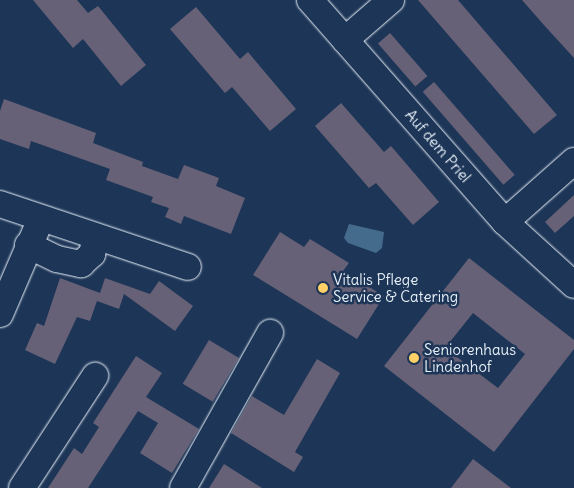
<!DOCTYPE html>
<style>
body{margin:0}
#map{position:relative;width:574px;height:488px;overflow:hidden;background:#1d3557;font-family:Delius,sans-serif}
div>[style]{position:absolute}
[style*='--x']{left:calc(var(--x)*1px);top:calc(var(--y)*1px);width:calc(var(--w)*1px);rotate:calc(var(--a)*1deg)}
.water>*{inset:0;background:#456b8c}
.building>*{inset:0;background:#666176;transform-origin:0 0}
.roads{filter:drop-shadow(0 0 1px #e8f1f8) drop-shadow(0 0 1px #e8f1f8)}
.minor>*{height:26px;margin:-13px;padding:0 13px;transform-origin:13px;border-radius:13px;background:#1d3557}
.dots>*{width:14px;height:14px;translate:-50% -50%;box-sizing:border-box;border:2px solid #1d3557;border-radius:50%}
span{translate:-50% -50%;white-space:nowrap;text-align:center;line-height:1.15;-webkit-text-stroke:5px #1d3557;paint-order:stroke}
.street-label{font-size:15px;color:#e8f1f8}
.poi-label{font-size:15px;color:#e8f1f8}
.left{translate:0 -50%;text-align:left}
</style>
<div id="map">
<div class="water">
<div style="clip-path:polygon(349px 224px,384px 232px,382px 248px,376px 253px,348px 243px,344px 238px)"></div>
</div>
<div class="building">
<div style="clip-path:polygon(33px 0,77px 0,88px 13px,98px 6px,146px 65px,121px 86px,83px 39px,73px 48px)"></div>
<div style="clip-path:polygon(418px 0,458px 0,557px 115px,534px 134px)"></div>
<div style="clip-path:polygon(522px 0,574px 0,574px 58px,543px 24px)"></div>
<div style="clip-path:polygon(196px 7px,240px 59px,248px 52px,296px 109px,270px 131px,232px 87px,225px 93px,170px 29px)"></div>
<div style="left:390px;top:33px;width:57px;height:16px;rotate:49deg"></div>
<div style="left:434px;top:82px;width:123px;height:15px;rotate:49deg"></div>
<div style="clip-path:polygon(4px 99px,96px 133px,93px 143px,143px 162px,142px 166px,178px 179px,184px 165px,219px 178px,216px 186px,245px 198px,231px 234px,184px 216px,181px 224px,165px 217px,169px 208px,151px 202px,153px 197px,106px 180px,110px 169px,31px 141px,29px 149px,0 139px,0 111px)"></div>
<div style="clip-path:polygon(341px 103px,384px 152px,391px 146px,439px 202px,413px 225px,376px 183px,369px 188px,315px 126px)"></div>
<div style="clip-path:polygon(574px 195px,574px 216px,555px 233px,545px 222px)"></div>
<div style="clip-path:polygon(280px 232px,304px 247px,310px 239px,349px 263px,343px 271px,384px 296px,357px 339px,253px 275px)"></div>
<div style="clip-path:polygon(evenodd,469px 258px,574px 340px,574px 349px,494px 452px,384px 366px,469px 258px,473px 313px,525px 354px,498px 388px,445px 348px,473px 313px)"></div>
<div style="clip-path:polygon(60px 278px,100px 293px,105px 278px,150px 294px,159px 281px,193px 306px,175px 331px,124px 294px,119px 309px,97px 301px,90px 321px,77px 317px,55px 364px,25px 350px,37px 323px,44px 326px)"></div>
<div style="left:209px;top:340px;width:35px;height:51px;rotate:31deg"></div>
<div style="clip-path:polygon(136px 356px,162px 373px,146px 397px,199px 429px,172px 473px,140px 453px,158px 423px,138px 411px,88px 488px,48px 488px,74px 448px,82px 454px,99px 427px,93px 423px)"></div>
<div style="clip-path:polygon(317px 359px,340px 373px,295px 452px,303px 457px,294px 472px,231px 433px,252px 396px,284px 415px)"></div>
<div style="clip-path:polygon(473px 459px,511px 488px,451px 488px)"></div>
<div style="clip-path:polygon(224px 464px,262px 488px,209px 488px)"></div>
</div>
<div class="roads">
<div class="minor">
<div style="--x:310;--y:0;--w:295;--a:48.7"></div>
<div style="--x:505;--y:222;--w:93;--a:42.4"></div>
<div style="--x:345;--y:40;--w:61;--a:-41"></div>
<div style="--x:0;--y:204;--w:198;--a:18.5"></div>
<div style="--x:505;--y:222;--w:92;--a:-41.5"></div>
<div style="--x:28;--y:245;--w:32;--a:26"></div>
<div style="--x:57;--y:259;--w:25;--a:12"></div>
<div style="--x:81;--y:264;--w:15;--a:-42"></div>
<div style="--x:92;--y:254;--w:17;--a:-77"></div>
<div style="--x:0;--y:314;--w:103;--a:-66.7"></div>
<div style="--x:22;--y:488;--w:134;--a:-56.9"></div>
<div style="--x:183;--y:488;--w:178;--a:-60.7"></div>
</div>
</div>
<div class="dots">
<div style="left:323px;top:288px;background:#ffd166"></div>
<div style="left:414px;top:358px;background:#ffd166"></div>
</div>
<div class="street-label">
<span style="left:438px;top:146px;rotate:49deg">Auf dem Priel</span>
</div>
<div class="poi-label">
<span class="left" style="left:333px;top:288px">Vitalis Pflege<br>Service &amp; Catering</span>
<span class="left" style="left:424px;top:358px">Seniorenhaus<br>Lindenhof</span>
</div>
</div>
